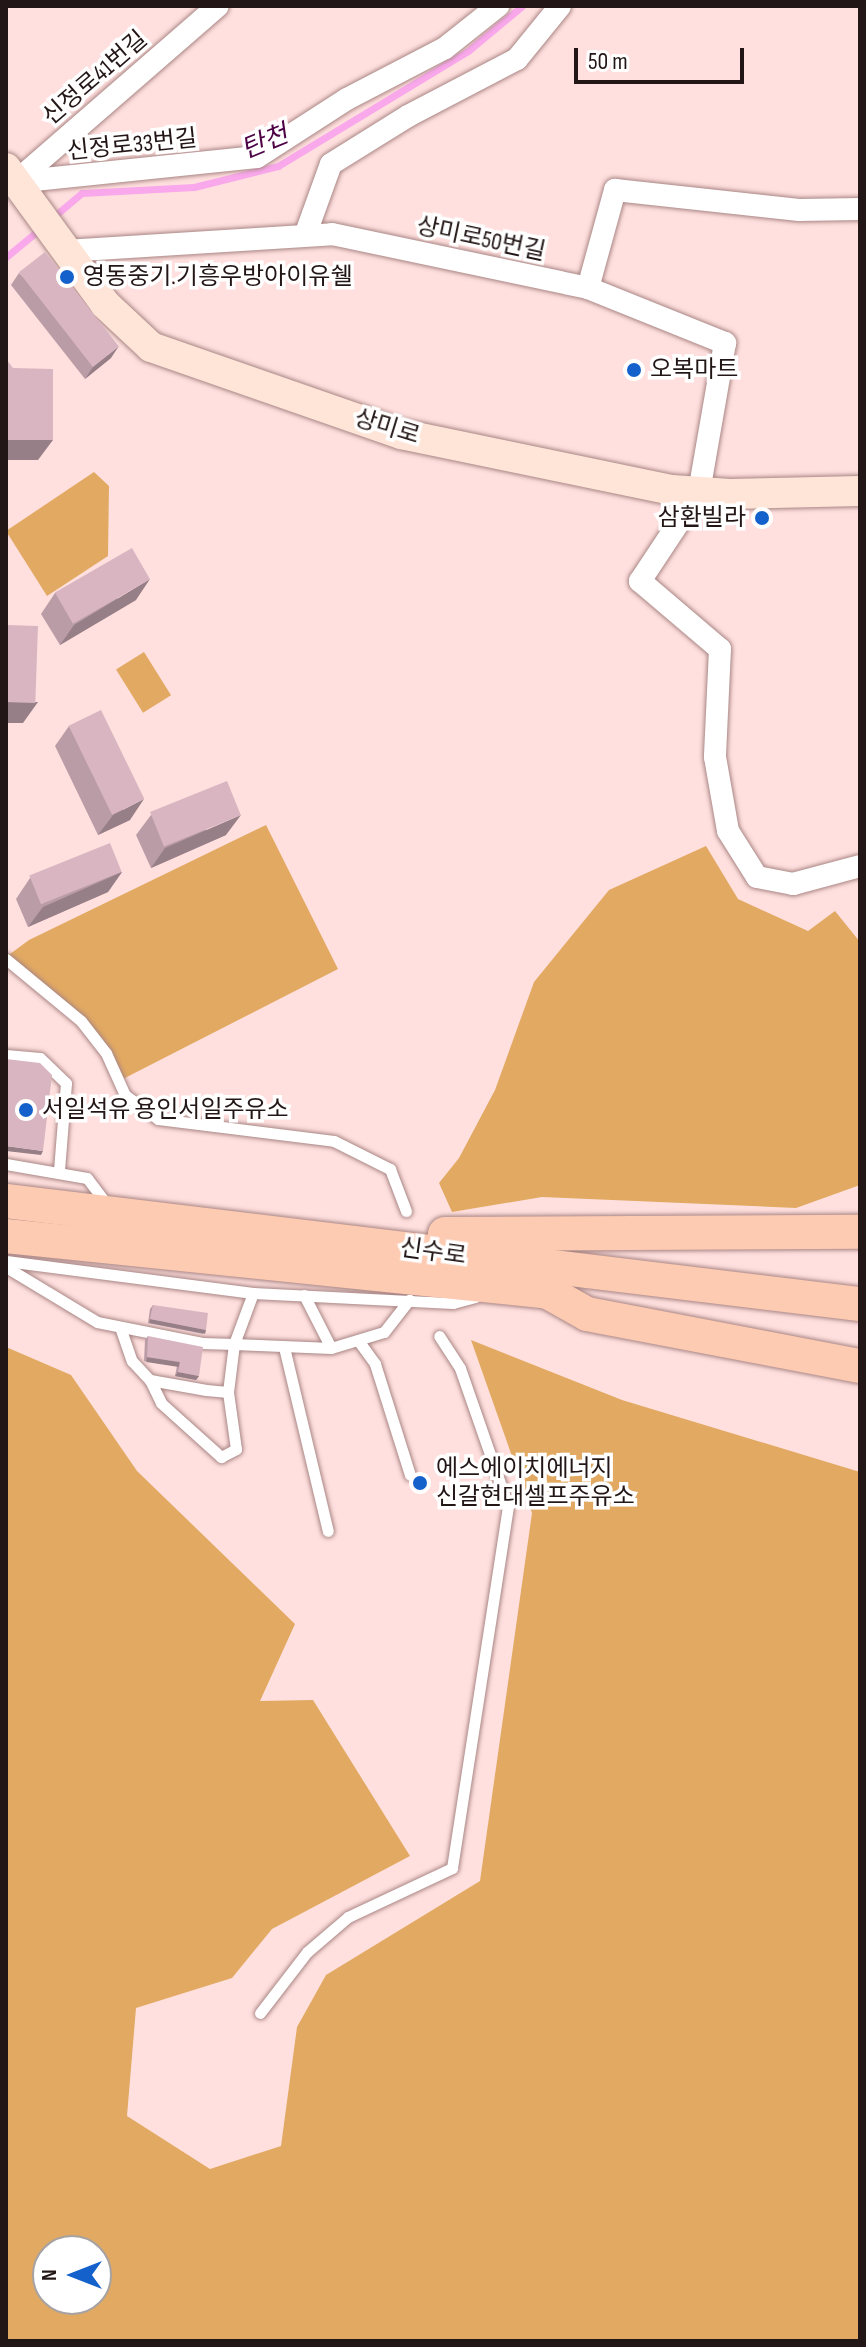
<!DOCTYPE html>
<meta charset="utf-8">
<style>
body{margin:0}
#map{position:relative;width:866px;height:2347px;overflow:hidden;background:#ffe0de;font-family:"Sofia Sans Condensed","Noto Sans KR",sans-serif}
div>[style]{position:absolute}
[style*='--x']{left:calc(var(--x)*1px);top:calc(var(--y)*1px);width:calc(var(--w)*1px);rotate:calc(var(--a)*1deg)}
.green>*{inset:0;background:#e2a962;transform-origin:0 0}
.stream>*{height:7px;margin:-3.5px;padding:0 3.5px;transform-origin:3.5px;border-radius:3.5px;background:#f9a8ec}
.roads{filter:drop-shadow(0 0 2px #a98685) drop-shadow(0 0 2px #a98685)}
.lane>*{height:11px;margin:-5.5px;padding:0 5.5px;transform-origin:5.5px;border-radius:5.5px;background:#fff}
.street>*{height:22px;margin:-11px;padding:0 11px;transform-origin:11px;border-radius:11px;background:#fff}
.secondary>*{height:30px;margin:-15px;padding:0 15px;transform-origin:15px;border-radius:15px;background:#fee5d8}
.primary>*{height:34px;margin:-17px;padding:0 17px;transform-origin:17px;border-radius:17px;background:#fdcab2}
.wall>*{inset:0;background:#ba9ca6}
.shaded-wall>*{inset:0;background:#977f87;transform-origin:0 0}
.building>*{inset:0;background:#d8b5c1;transform-origin:0 0}
.dots>*{width:22px;height:22px;translate:-50% -50%;box-sizing:border-box;border:4px solid #fff;border-radius:50%}
span{translate:-50% -50%;white-space:nowrap;text-align:center;line-height:1.15;-webkit-text-stroke:7px #fff;paint-order:stroke}
.street-label{font-size:24px;color:#231616}
.poi-label{font-size:24px;color:#231616}
.left{translate:0 -50%;text-align:left}
.right{translate:-100% -50%;text-align:right}
.water-label{font-size:26px;color:#4c0245;font-style:italic}
.frame{position:absolute;inset:0;border:8px solid #231616;pointer-events:none}
.north{position:absolute;left:32px;top:2235px;width:80px;height:80px;box-sizing:border-box;background:#fff;border:2px solid #a7a2a2;border-radius:50%;rotate:270deg;font-size:22px;font-weight:700;line-height:32px;text-align:center;color:#231616}
.north::after{content:'';display:block;margin:auto;width:28px;height:36px;background:#1461cb;clip-path:polygon(50% 0,100% 100%,50% 72%,0 100%)}
.scale{position:absolute;left:574px;top:48px;width:170px;height:36px;box-sizing:border-box;border:4px solid #231616;border-top:0;padding-left:10px;font-size:24px;line-height:28px;white-space:nowrap;color:#231616;-webkit-text-stroke:6px #fff;paint-order:stroke}
</style>
<div id="map">
<div class="green">
<div style="clip-path:polygon(94px 472px,109px 486px,108px 556px,47px 596px,6px 531px)"></div>
<div style="left:144px;top:652px;width:51px;height:33px;rotate:58deg"></div>
<div style="clip-path:polygon(266px 825px,338px 969px,119px 1081px,106px 1053px,6px 957px,29px 940px)"></div>
<div style="clip-path:polygon(706px 846px,738px 899px,808px 931px,835px 911px,860px 942px,860px 1185px,796px 1208px,542px 1197px,452px 1212px,439px 1183px,459px 1158px,495px 1090px,534px 982px,609px 890px)"></div>
<div style="clip-path:polygon(evenodd,471px 1340px,622px 1400px,860px 1472px,860px 2341px,6px 2341px,6px 1347px,71px 1375px,137px 1471px,295px 1624px,260px 1701px,313px 1700px,410px 1856px,272px 1929px,232px 1978px,136px 2008px,127px 2116px,210px 2169px,281px 2146px,297px 2027px,326px 1975px,480px 1881px,532px 1513px,471px 1340px,96px 2251px,96px 2299px,48px 2299px,48px 2251px,96px 2251px)"></div>
</div>
<div class="stream">
<div style="--x:52;--y:218;--w:39;--a:-40"></div>
<div style="--x:82;--y:193;--w:112;--a:-3.1"></div>
<div style="--x:194;--y:187;--w:87;--a:-14"></div>
<div style="--x:278;--y:166;--w:222;--a:-31.2"></div>
<div style="--x:468;--y:51;--w:70;--a:-39.8"></div>
<div style="--x:6;--y:257;--w:44;--a:-39.5"></div>
</div>
<div class="roads">
<div class="lane">
<div style="--x:6;--y:959;--w:97;--a:39.6"></div>
<div style="--x:81;--y:1021;--w:41;--a:52"></div>
<div style="--x:106;--y:1053;--w:46;--a:65.7"></div>
<div style="--x:125;--y:1095;--w:41;--a:36"></div>
<div style="--x:158;--y:1119;--w:177;--a:7.1"></div>
<div style="--x:334;--y:1141;--w:63;--a:26.6"></div>
<div style="--x:390;--y:1169;--w:45;--a:69.1"></div>
<div style="--x:6;--y:1055;--w:34;--a:5"></div>
<div style="--x:40;--y:1058;--w:36;--a:44"></div>
<div style="--x:66;--y:1083;--w:87;--a:94.6"></div>
<div style="--x:6;--y:1164;--w:82;--a:9.8"></div>
<div style="--x:87;--y:1178;--w:35;--a:53"></div>
<div style="--x:6;--y:1261;--w:249;--a:7.4"></div>
<div style="--x:253;--y:1293;--w:200;--a:2.9"></div>
<div style="--x:453;--y:1303;--w:23;--a:-15"></div>
<div style="--x:6;--y:1267;--w:106;--a:31.1"></div>
<div style="--x:97;--y:1322;--w:107;--a:11.3"></div>
<div style="--x:202;--y:1343;--w:32;--a:2"></div>
<div style="--x:234;--y:1344;--w:54;--a:-69.6"></div>
<div style="--x:304;--y:1295;--w:59;--a:63"></div>
<div style="--x:331;--y:1348;--w:55;--a:-16.8"></div>
<div style="--x:384;--y:1332;--w:41;--a:-52"></div>
<div style="--x:120;--y:1327;--w:36;--a:71"></div>
<div style="--x:132;--y:1361;--w:26;--a:47"></div>
<div style="--x:150;--y:1380;--w:57;--a:10.1"></div>
<div style="--x:206;--y:1390;--w:22;--a:5"></div>
<div style="--x:228;--y:1392;--w:48;--a:-82.9"></div>
<div style="--x:234;--y:1344;--w:97;--a:2.4"></div>
<div style="--x:360;--y:1343;--w:26;--a:54"></div>
<div style="--x:375;--y:1364;--w:116;--a:72.5"></div>
<div style="--x:284;--y:1347;--w:189;--a:76.6"></div>
<div style="--x:150;--y:1380;--w:25;--a:64"></div>
<div style="--x:161;--y:1403;--w:81;--a:42"></div>
<div style="--x:221;--y:1457;--w:17;--a:-28"></div>
<div style="--x:236;--y:1449;--w:58;--a:-98"></div>
<div style="--x:260;--y:2013;--w:77;--a:-52.4"></div>
<div style="--x:307;--y:1952;--w:54;--a:-40.5"></div>
<div style="--x:348;--y:1917;--w:115;--a:-25.2"></div>
<div style="--x:452;--y:1868;--w:366;--a:-81.2"></div>
<div style="--x:508;--y:1506;--w:146;--a:-109.2"></div>
<div style="--x:460;--y:1368;--w:38;--a:-123"></div>
</div>
<div class="street">
<div style="--x:15;--y:182;--w:243;--a:-5.9"></div>
<div style="--x:257;--y:157;--w:107;--a:-32.8"></div>
<div style="--x:347;--y:99;--w:110;--a:-27.5"></div>
<div style="--x:445;--y:48;--w:68;--a:-38.4"></div>
<div style="--x:13;--y:184;--w:271;--a:-41"></div>
<div style="--x:306;--y:233;--w:73;--a:-70.1"></div>
<div style="--x:331;--y:164;--w:91;--a:-31.9"></div>
<div style="--x:408;--y:116;--w:123;--a:-27.6"></div>
<div style="--x:517;--y:59;--w:68;--a:-50.9"></div>
<div style="--x:65;--y:251;--w:268;--a:-3.6"></div>
<div style="--x:332;--y:234;--w:262;--a:11.9"></div>
<div style="--x:588;--y:288;--w:148;--a:21.9"></div>
<div style="--x:725;--y:343;--w:151;--a:99.9"></div>
<div style="--x:699;--y:492;--w:107;--a:123.5"></div>
<div style="--x:640;--y:581;--w:105;--a:40.4"></div>
<div style="--x:720;--y:649;--w:108;--a:92.7"></div>
<div style="--x:715;--y:757;--w:75;--a:80"></div>
<div style="--x:728;--y:831;--w:54;--a:57.8"></div>
<div style="--x:757;--y:877;--w:37;--a:11"></div>
<div style="--x:793;--y:884;--w:69;--a:-15"></div>
<div style="--x:588;--y:288;--w:102;--a:-74.6"></div>
<div style="--x:615;--y:190;--w:185;--a:6.2"></div>
<div style="--x:799;--y:210;--w:61;--a:-0.9"></div>
</div>
<div class="secondary">
<div style="--x:6;--y:168;--w:168;--a:53.9"></div>
<div style="--x:105;--y:304;--w:63;--a:43.1"></div>
<div style="--x:151;--y:347;--w:265;--a:19.2"></div>
<div style="--x:401;--y:434;--w:277;--a:11.7"></div>
<div style="--x:672;--y:490;--w:58;--a:3.9"></div>
<div style="--x:730;--y:494;--w:130;--a:-1.3"></div>
</div>
<div class="primary">
<div style="--x:6;--y:1201;--w:860;--a:6.88"></div>
<div style="--x:445;--y:1234;--w:415;--a:-0.3"></div>
<div style="--x:6;--y:1236;--w:548;--a:5.87"></div>
<div style="--x:546;--y:1291;--w:47;--a:29.3"></div>
<div style="--x:587;--y:1314;--w:278;--a:10.8"></div>
</div>
</div>
<div class="wall">
<div style="clip-path:polygon(19px 273px,111px 358px,85px 379px,11px 285px)"></div>
<div style="clip-path:polygon(55px 593px,136px 600px,60px 645px,41px 614px)"></div>
<div style="clip-path:polygon(69px 726px,130px 820px,98px 835px,55px 746px)"></div>
<div style="clip-path:polygon(151px 815px,226px 835px,151px 868px,136px 835px)"></div>
<div style="clip-path:polygon(122px 872px,108px 892px,28px 927px,16px 899px,30px 878px)"></div>
<div style="clip-path:polygon(153px 1305px,206px 1330px,203px 1334px,148px 1323px,150px 1309px)"></div>
<div style="clip-path:polygon(148px 1336px,199px 1376px,196px 1380px,175px 1376px,177px 1366px,144px 1361px,145px 1340px)"></div>
</div>
<div class="shaded-wall">
<div style="clip-path:polygon(119px 346px,111px 358px,85px 379px,93px 367px)"></div>
<div style="clip-path:polygon(6px 440px,53px 440px,38px 460px,6px 460px)"></div>
<div style="clip-path:polygon(150px 579px,136px 600px,60px 645px,74px 625px)"></div>
<div style="clip-path:polygon(6px 702px,38px 702px,23px 723px,6px 723px)"></div>
<div style="clip-path:polygon(144px 799px,130px 820px,98px 835px,113px 815px)"></div>
<div style="clip-path:polygon(241px 815px,226px 835px,151px 868px,165px 848px)"></div>
<div style="clip-path:polygon(122px 872px,108px 892px,28px 927px,43px 907px)"></div>
<div style="clip-path:polygon(6px 1146px,43px 1151px,41px 1155px,6px 1151px)"></div>
<div style="left:150px;top:1319px;width:57px;height:4px;rotate:11deg"></div>
<div style="left:147px;top:1357px;width:33px;height:5px;rotate:9deg"></div>
<div style="clip-path:polygon(178px 1372px,199px 1376px,196px 1380px,175px 1376px)"></div>
</div>
<div class="building">
<div style="left:45px;top:252px;width:120px;height:33px;rotate:52deg"></div>
<div style="clip-path:polygon(6px 359px,13px 368px,53px 369px,53px 440px,6px 440px)"></div>
<div style="left:132px;top:548px;width:36px;height:89px;rotate:60deg"></div>
<div style="left:6px;top:625px;width:32px;height:77px;rotate:2deg"></div>
<div style="left:101px;top:710px;width:99px;height:36px;rotate:64deg"></div>
<div style="left:227px;top:781px;width:37px;height:83px;rotate:68deg"></div>
<div style="left:110px;top:843px;width:31px;height:87px;rotate:68deg"></div>
<div style="clip-path:polygon(6px 1059px,40px 1063px,52px 1075px,43px 1151px,6px 1146px)"></div>
<div style="clip-path:polygon(153px 1305px,208px 1313px,206px 1330px,150px 1319px)"></div>
<div style="clip-path:polygon(148px 1336px,203px 1347px,199px 1376px,178px 1372px,180px 1362px,147px 1357px)"></div>
</div>
<div class="dots">
<div style="left:67px;top:277px;background:#1461cb"></div>
<div style="left:634px;top:370px;background:#1461cb"></div>
<div style="left:762px;top:518px;background:#1461cb"></div>
<div style="left:26px;top:1110px;background:#1461cb"></div>
<div style="left:420px;top:1483px;background:#1461cb"></div>
</div>
<div class="street-label">
<span style="left:95px;top:78px;rotate:-41deg">신정로41번길</span>
<span style="left:132px;top:145px;rotate:-6deg">신정로33번길</span>
<span style="left:481px;top:239px;rotate:12deg">상미로50번길</span>
<span style="left:387px;top:427px;rotate:17deg">상미로</span>
<span style="left:433px;top:1252px;rotate:8deg">신수로</span>
</div>
<div class="poi-label">
<span class="left" style="left:83px;top:277px">영동중기.기흥우방아이유쉘</span>
<span class="left" style="left:650px;top:370px">오복마트</span>
<span class="right" style="left:746px;top:518px">삼환빌라</span>
<span class="left" style="left:42px;top:1110px">서일석유 용인서일주유소</span>
<span class="left" style="left:436px;top:1483px">에스에이치에너지<br>신갈현대셀프주유소</span>
</div>
<div class="water-label">
<span style="left:265px;top:143px;rotate:-22deg">탄천</span>
</div>
<div class="frame"></div>
<div class="north">N</div>
<div class="scale">50 m</div>
</div>
